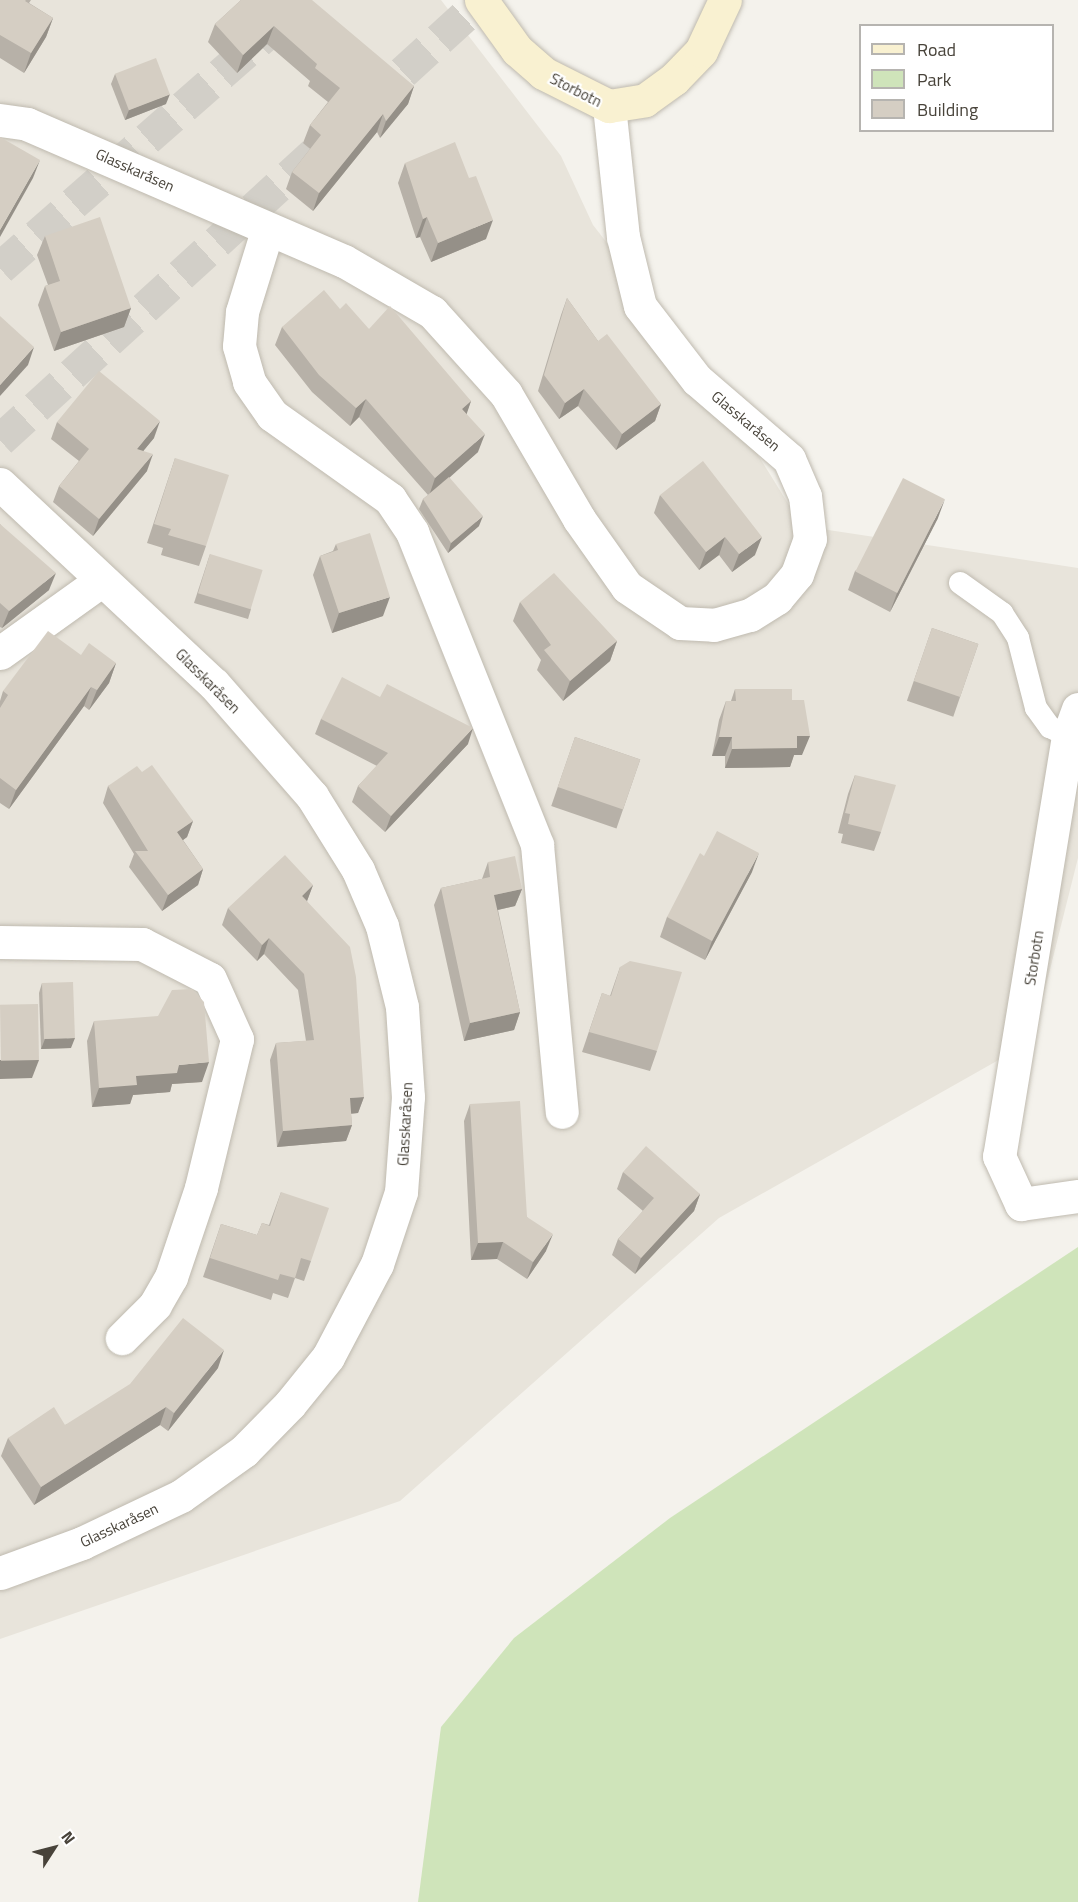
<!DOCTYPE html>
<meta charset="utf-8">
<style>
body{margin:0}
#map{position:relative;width:1078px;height:1902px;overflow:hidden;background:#f4f2ec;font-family:"Titillium Web",sans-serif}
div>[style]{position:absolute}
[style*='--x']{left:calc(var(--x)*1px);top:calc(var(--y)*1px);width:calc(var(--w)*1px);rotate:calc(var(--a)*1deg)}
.residential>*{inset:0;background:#e8e4db}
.green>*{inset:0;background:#cfe4ba}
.highway-tunnel>*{height:33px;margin-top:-16.5px;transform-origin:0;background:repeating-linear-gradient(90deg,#d2cfc8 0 33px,transparent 0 49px)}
.roads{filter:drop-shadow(0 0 2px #bfbaaf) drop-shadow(0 0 2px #bfbaaf)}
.lane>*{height:22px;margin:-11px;padding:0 11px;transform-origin:11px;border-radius:11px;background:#fff}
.street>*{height:33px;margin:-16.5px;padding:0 16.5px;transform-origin:16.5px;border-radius:16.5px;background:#fff}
.secondary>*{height:33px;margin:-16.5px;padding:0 16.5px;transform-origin:16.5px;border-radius:16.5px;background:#f9f1d1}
.wall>*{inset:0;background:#b7b1a8;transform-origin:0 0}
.shaded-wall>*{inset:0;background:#959088}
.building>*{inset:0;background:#d5cec3;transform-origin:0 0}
span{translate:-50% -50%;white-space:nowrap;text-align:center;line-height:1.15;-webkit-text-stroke:4.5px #fff;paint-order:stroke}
.street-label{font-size:15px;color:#48433a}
.legend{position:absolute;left:859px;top:24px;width:195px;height:108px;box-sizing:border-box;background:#fff;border:2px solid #b6b4b0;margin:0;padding:8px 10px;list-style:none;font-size:18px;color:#48433a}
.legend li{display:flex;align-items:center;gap:12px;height:30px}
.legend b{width:30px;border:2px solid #b6b4b0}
.north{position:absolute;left:24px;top:1818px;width:60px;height:60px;-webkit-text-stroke:4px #fff;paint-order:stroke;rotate:54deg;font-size:16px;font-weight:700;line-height:24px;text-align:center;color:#48433a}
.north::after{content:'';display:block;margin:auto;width:21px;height:27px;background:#48433a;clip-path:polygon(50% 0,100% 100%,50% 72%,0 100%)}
</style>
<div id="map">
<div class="residential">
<div style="clip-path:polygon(0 0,441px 0,561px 156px,593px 225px,701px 363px,802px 526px,1078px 568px,1078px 858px,1032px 1041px,719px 1218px,400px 1501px,0 1639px)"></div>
</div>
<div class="green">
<div style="clip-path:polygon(1078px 1247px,1078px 1902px,418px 1902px,441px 1727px,514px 1638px,670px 1518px)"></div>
</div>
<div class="highway-tunnel">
<div style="--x:367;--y:105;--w:156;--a:-42.4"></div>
<div style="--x:0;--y:268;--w:406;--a:-41.3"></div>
<div style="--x:0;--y:440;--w:439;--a:-42.4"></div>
</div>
<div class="roads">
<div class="lane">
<div style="--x:960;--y:583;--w:52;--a:35.5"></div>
<div style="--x:1002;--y:613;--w:30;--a:57"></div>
<div style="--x:1018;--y:638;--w:72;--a:75.6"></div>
<div style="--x:1036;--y:708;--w:24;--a:54"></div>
<div style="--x:1050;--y:727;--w:20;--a:27"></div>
</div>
<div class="street">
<div style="--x:0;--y:120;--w:27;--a:8"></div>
<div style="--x:27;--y:124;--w:345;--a:23.4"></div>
<div style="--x:344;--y:261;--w:102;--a:30.1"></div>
<div style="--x:432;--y:312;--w:110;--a:47.9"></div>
<div style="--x:506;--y:394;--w:145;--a:59.7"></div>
<div style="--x:579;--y:519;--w:83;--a:54.8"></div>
<div style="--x:627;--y:587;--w:64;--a:34.2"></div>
<div style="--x:680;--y:623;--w:34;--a:3"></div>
<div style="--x:714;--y:625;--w:37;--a:-16"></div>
<div style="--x:750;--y:615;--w:32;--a:-32"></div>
<div style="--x:777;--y:598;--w:31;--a:-50"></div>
<div style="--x:797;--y:574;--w:37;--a:-70"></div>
<div style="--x:810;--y:539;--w:43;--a:-96.6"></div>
<div style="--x:805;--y:496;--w:40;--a:-113.4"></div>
<div style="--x:789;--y:459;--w:121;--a:-139.3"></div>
<div style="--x:697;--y:380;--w:93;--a:-127.6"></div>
<div style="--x:640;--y:306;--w:71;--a:-103.8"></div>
<div style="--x:623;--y:237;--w:132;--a:-96.1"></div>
<div style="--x:267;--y:231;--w:85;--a:107.2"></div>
<div style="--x:242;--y:312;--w:34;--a:95"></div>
<div style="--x:239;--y:346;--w:37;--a:74"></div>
<div style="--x:249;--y:382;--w:40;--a:55.1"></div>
<div style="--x:272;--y:415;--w:145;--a:35.4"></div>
<div style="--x:390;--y:499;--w:40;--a:56"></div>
<div style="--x:412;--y:532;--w:337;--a:68.2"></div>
<div style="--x:537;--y:845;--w:268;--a:84.7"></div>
<div style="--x:0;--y:484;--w:293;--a:43.1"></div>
<div style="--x:214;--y:684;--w:149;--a:48.8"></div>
<div style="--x:312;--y:796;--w:87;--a:58.1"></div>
<div style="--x:358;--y:870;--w:61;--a:66.8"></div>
<div style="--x:382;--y:926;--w:83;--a:76.1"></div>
<div style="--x:402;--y:1007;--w:90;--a:86.2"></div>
<div style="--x:408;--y:1097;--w:95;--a:94.2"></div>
<div style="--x:401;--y:1192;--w:76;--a:108.4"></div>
<div style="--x:377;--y:1264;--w:105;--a:117.8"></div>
<div style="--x:328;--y:1357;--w:60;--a:129"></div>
<div style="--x:290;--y:1404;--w:66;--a:134.4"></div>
<div style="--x:244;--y:1451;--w:77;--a:144.5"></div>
<div style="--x:181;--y:1496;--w:110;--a:154.6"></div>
<div style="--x:82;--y:1543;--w:87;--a:159.9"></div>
<div style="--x:0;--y:653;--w:125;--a:-35.6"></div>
<div style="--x:1078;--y:709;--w:29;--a:110"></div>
<div style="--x:1068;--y:736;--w:426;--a:99.3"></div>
<div style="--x:999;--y:1156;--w:53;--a:65.4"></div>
<div style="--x:1021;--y:1204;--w:58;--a:-8"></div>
<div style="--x:0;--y:942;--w:142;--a:0.8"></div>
<div style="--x:142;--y:944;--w:76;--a:27.2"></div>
<div style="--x:210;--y:979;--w:66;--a:65.8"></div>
<div style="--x:237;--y:1039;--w:153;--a:103.6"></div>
<div style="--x:201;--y:1188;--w:94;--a:108.6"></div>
<div style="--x:171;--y:1277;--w:32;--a:120"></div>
<div style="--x:155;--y:1305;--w:47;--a:135"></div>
</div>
<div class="secondary">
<div style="--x:481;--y:0;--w:62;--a:54.2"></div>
<div style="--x:517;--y:50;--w:35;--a:41"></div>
<div style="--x:543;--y:73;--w:74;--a:26.6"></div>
<div style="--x:609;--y:106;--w:36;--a:-9"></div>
<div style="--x:645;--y:100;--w:36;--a:-36"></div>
<div style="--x:674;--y:79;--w:39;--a:-46"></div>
<div style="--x:701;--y:51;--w:56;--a:-64.8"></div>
</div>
</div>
<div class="wall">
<div style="clip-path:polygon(0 0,31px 0,29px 3px,53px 18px,46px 37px,24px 73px,0 58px)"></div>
<div style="clip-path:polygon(241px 0,414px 86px,408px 104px,380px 138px,377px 132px,313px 211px,286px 189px,292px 172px,310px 149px,303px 143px,310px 125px,328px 102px,308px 86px,310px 81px,267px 44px,237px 73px,208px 42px,215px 24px)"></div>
<div style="clip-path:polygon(115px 74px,166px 104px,125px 120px,111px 84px)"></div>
<div style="clip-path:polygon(405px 163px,486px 239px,431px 262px,420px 237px,416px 238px,398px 183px)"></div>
<div style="clip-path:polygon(45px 236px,131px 308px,124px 327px,54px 351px,38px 305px,45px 286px,48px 285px,37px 255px)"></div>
<div style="clip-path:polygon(567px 298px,598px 341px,661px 404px,655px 421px,616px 450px,578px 406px,559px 419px,538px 391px,561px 315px)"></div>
<div style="clip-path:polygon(340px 309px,471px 401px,466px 414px,478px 452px,449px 477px,479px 526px,448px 553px,419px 509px,423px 499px,428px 495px,359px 417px,350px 426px,312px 392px,275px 345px,282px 327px)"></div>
<div style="clip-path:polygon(57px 422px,154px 438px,143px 451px,147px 471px,93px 536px,53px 502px,59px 486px,79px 461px,51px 439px)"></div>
<div style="clip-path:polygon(175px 458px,206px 546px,199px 566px,161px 555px,163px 548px,147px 543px)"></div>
<div style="clip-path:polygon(660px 495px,755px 555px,732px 572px,719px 555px,699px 570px,654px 513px)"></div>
<div style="clip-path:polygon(938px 518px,890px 612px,848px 590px,855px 571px)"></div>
<div style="clip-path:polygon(0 524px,49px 590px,2px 628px,0 627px)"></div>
<div style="clip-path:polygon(336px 544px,383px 616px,332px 633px,313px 575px,320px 556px,333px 551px)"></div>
<div style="clip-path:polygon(210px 554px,251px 609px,248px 619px,194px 603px)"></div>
<div style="clip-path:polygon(520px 602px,617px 641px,610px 661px,563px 701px,537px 670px,541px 660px,513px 621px)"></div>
<div style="left:932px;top:628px;width:49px;height:77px;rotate:19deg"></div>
<div style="clip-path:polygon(116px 663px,109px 683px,89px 710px,84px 706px,9px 809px,0 803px,0 701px,3px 691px)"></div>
<div style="clip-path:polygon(735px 689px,802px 755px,794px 755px,790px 767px,725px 768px,725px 756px,712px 756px,719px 720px,726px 701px,731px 701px)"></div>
<div style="clip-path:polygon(380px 697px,468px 744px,385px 832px,352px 802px,358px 786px,377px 766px,315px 734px,321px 719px)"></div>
<div style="left:575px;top:737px;width:69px;height:73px;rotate:19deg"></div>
<div style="clip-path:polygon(142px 772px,193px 821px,187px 837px,183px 840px,203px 869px,198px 885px,162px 911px,129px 867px,134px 854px,103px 803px,108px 786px)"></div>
<div style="clip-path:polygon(855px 775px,881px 832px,874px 851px,841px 843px,843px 834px,838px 833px,848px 794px)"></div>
<div style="clip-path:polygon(488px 862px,522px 889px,515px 906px,498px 910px,520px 1012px,514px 1030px,464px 1041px,434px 905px,441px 888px,482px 879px)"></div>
<div style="clip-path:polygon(752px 872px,705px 960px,660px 937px,667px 917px)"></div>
<div style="clip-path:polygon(313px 885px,307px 901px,364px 1097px,358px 1113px,351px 1114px,352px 1125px,346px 1141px,277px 1147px,270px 1060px,276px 1043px,306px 1041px,298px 990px,264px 954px,257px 961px,222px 925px,228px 908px)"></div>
<div style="clip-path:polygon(620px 967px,657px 1051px,650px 1071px,582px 1052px,602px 993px,610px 996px)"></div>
<div style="clip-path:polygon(42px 983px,71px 1048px,41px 1049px,39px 993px)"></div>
<div style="clip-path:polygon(94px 1021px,202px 1082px,172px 1084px,170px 1092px,133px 1095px,130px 1104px,92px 1107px,87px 1041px)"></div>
<div style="clip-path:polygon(470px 1104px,527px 1217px,546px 1251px,527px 1279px,497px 1259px,471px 1260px,464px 1121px)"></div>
<div style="clip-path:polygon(623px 1172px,700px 1194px,694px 1211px,635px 1274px,612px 1255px,618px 1239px,643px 1211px,617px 1189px)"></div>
<div style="clip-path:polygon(281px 1192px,311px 1261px,304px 1281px,295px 1278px,288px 1298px,273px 1293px,271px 1300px,203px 1277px,221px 1224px,257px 1235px,262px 1223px,269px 1225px)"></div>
<div style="clip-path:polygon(218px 1368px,168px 1431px,160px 1425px,34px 1505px,1px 1456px,8px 1438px,65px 1425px)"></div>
</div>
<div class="shaded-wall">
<div style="clip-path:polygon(53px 18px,46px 37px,24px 73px,31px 53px)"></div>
<div style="clip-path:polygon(274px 26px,267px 44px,237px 73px,243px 55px)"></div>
<div style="clip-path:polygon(414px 86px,408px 104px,380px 138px,386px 121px)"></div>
<div style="clip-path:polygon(170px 94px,166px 104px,125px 120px,129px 110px)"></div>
<div style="clip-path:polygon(383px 114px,377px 132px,313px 211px,319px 193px)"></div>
<div style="clip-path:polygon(40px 160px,33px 178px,0 237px,0 230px)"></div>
<div style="clip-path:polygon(427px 217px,420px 237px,416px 238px,423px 219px)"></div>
<div style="clip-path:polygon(493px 220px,486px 239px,431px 262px,438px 243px)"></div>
<div style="clip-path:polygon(131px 308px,124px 327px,54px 351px,61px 332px)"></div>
<div style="clip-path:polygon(34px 347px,28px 365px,0 396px,0 385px)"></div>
<div style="clip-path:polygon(584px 389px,578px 406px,559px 419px,565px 403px)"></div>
<div style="clip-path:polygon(366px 399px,359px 417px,350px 426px,356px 408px)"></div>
<div style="clip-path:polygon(471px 401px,465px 419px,462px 409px)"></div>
<div style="clip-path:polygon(661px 404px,655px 421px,616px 450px,622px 434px)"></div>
<div style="clip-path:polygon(160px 421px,154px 438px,131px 466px,137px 449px)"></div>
<div style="clip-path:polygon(485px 434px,478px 452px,429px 496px,435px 478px)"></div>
<div style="clip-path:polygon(153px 454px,147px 471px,93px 536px,99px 519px)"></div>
<div style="clip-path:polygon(945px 499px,938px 518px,890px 612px,897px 593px)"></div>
<div style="clip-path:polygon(483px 516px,479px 526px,448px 553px,451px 543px)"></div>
<div style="clip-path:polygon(725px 537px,719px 555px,699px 570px,706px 552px)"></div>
<div style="clip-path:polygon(762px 537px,755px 555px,732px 572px,739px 554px)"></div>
<div style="clip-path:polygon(56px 573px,49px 590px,2px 628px,9px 611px)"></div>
<div style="clip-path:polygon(390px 597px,383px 616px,332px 633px,339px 613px)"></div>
<div style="clip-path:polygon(617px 641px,610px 661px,563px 701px,570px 681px)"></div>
<div style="clip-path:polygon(116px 663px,109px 683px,89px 710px,97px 690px)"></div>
<div style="clip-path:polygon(91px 687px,84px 706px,9px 809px,16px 790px)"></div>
<div style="clip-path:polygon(473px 728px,468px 744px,385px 832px,391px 816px)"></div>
<div style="clip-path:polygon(797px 736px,810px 736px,802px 755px,794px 755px,790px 767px,725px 768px,732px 749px)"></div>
<div style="clip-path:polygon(719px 737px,732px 737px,725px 756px,712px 756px)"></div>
<div style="clip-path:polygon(193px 821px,187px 837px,171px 849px,177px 832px)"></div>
<div style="clip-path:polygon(759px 853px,752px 872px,705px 960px,712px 941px)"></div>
<div style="clip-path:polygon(203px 869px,198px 885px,162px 911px,168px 895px)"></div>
<div style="clip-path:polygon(313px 885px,307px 901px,302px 896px)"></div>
<div style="clip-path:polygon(522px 889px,515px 906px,488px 912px,494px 895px)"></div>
<div style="clip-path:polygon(269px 938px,264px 954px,257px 961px,262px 945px)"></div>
<div style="clip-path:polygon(520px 1012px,514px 1030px,464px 1041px,470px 1023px)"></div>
<div style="clip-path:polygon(75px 1038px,71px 1048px,41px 1049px,45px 1039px)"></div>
<div style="clip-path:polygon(0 1060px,39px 1060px,32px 1078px,0 1079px)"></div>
<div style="clip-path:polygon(209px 1062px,202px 1082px,172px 1084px,170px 1092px,133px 1095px,130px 1104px,92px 1107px,99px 1088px,136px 1076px,179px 1065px)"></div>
<div style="clip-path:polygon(364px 1097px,358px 1113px,344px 1114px,350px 1098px)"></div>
<div style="clip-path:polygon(352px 1125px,346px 1141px,277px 1147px,283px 1131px)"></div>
<div style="clip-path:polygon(700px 1194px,694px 1211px,635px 1274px,641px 1258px)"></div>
<div style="clip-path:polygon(553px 1234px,546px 1251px,527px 1279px,533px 1262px)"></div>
<div style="clip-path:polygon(503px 1242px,497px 1259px,471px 1260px,478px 1243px)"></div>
<div style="clip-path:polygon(224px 1350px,218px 1368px,168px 1431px,174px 1413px)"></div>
<div style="clip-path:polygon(166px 1407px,160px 1425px,34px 1505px,41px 1487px)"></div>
</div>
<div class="building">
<div style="clip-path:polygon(0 0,26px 0,25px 1px,53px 18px,31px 53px,0 35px)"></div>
<div style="clip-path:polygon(241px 0,312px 0,414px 86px,386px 121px,383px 114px,319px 193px,292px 172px,321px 135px,310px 125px,340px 88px,315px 68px,317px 64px,274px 26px,243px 55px,215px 24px)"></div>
<div style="left:156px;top:58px;width:39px;height:44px;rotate:69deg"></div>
<div style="clip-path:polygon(0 137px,40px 160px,0 230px)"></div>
<div style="clip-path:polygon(455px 142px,469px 178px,476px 176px,493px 220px,438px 243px,427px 217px,423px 219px,405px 163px)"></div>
<div style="clip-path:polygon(100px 217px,131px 308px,61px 332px,45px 286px,60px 281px,45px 236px)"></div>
<div style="clip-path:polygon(324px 290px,340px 309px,346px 303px,369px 329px,390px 306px,471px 401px,462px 409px,485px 434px,435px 478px,366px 399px,356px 408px,319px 375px,282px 327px)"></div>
<div style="clip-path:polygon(567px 298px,598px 341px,607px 334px,661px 404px,622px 434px,584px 389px,565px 403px,544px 375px)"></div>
<div style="clip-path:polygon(0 316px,34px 347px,0 385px)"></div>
<div style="clip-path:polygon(99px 371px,160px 421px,137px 449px,153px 454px,99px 519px,59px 486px,89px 449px,57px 422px)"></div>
<div style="clip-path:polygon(175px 458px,229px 475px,206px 546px,168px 535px,171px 529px,154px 524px)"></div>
<div style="clip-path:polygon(703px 461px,762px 537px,739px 554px,725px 537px,706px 552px,660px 495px)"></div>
<div style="clip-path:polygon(449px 477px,483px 516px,451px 543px,423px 499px)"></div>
<div style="left:903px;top:478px;width:47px;height:105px;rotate:27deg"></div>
<div style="clip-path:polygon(0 524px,56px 573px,9px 611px,0 603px)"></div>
<div style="clip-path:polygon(370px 533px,390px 597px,339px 613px,320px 556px,338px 550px,336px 544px)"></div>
<div style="left:210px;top:554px;width:55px;height:41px;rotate:17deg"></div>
<div style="clip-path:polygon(554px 573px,617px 641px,570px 681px,544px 650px,551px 645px,520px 602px)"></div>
<div style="left:932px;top:628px;width:49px;height:56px;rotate:19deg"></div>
<div style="clip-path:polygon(48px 631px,81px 655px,89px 643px,116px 663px,97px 690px,91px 687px,16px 790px,0 778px,0 708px,8px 695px,3px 691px)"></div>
<div style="clip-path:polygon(342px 677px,380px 697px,387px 684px,473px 728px,391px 816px,358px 786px,388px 753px,321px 719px)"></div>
<div style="clip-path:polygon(735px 689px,792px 689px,792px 700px,804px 700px,810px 736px,797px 736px,797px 748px,732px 749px,732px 737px,719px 737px,726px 701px,736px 701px)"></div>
<div style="left:575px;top:737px;width:69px;height:53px;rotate:19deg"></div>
<div style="clip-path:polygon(152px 765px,193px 821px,177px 832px,203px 869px,168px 895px,135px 851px,148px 851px,108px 786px,137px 766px,142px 772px)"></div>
<div style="clip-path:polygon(855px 775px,896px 785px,881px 832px,848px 824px,850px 814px,845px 813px)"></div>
<div style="clip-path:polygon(717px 831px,759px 853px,712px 941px,667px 917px,700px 853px,704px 856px)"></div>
<div style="clip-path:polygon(285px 855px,313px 885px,302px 896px,350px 947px,356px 977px,364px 1097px,350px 1098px,352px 1125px,283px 1131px,276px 1043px,314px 1040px,304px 974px,269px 938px,262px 945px,228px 908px)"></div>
<div style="clip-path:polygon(515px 856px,522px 889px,494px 895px,520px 1012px,470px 1023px,441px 888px,490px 877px,488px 862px)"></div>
<div style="clip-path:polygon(630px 961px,682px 972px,657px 1051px,589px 1032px,602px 993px,611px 996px,620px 967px)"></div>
<div style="left:73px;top:982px;width:56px;height:31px;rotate:88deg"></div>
<div style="clip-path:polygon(192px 989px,204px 1002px,209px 1062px,179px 1065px,177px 1073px,136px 1076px,137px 1085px,99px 1088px,94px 1021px,158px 1016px,172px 990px)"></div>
<div style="left:38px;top:1004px;width:56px;height:38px;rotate:89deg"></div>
<div style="clip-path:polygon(520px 1101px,527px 1217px,553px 1234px,533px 1262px,503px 1242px,478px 1243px,470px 1104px)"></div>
<div style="clip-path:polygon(646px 1146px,700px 1194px,641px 1258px,618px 1239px,654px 1198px,623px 1172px)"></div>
<div style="clip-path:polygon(281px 1192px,329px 1208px,311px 1261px,301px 1258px,295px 1278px,280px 1274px,278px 1280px,210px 1258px,221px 1224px,257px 1235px,262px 1223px,270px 1226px)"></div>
<div style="clip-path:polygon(183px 1318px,224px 1350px,174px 1413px,166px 1407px,41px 1487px,8px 1438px,54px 1407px,65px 1425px,130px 1384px)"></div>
</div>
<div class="street-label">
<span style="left:576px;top:90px;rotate:27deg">Storbotn</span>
<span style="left:135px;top:170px;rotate:24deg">Glasskaråsen</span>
<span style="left:746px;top:421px;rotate:40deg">Glasskaråsen</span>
<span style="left:208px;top:681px;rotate:45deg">Glasskaråsen</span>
<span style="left:1034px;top:958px;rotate:-81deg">Storbotn</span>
<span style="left:405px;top:1124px;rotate:-87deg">Glasskaråsen</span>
<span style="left:119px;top:1525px;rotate:-25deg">Glasskaråsen</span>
</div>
<ul class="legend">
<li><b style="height:8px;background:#f9f1d1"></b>Road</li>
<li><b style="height:16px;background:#cfe4ba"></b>Park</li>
<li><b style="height:16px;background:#d5cec3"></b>Building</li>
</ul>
<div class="north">N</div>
</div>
